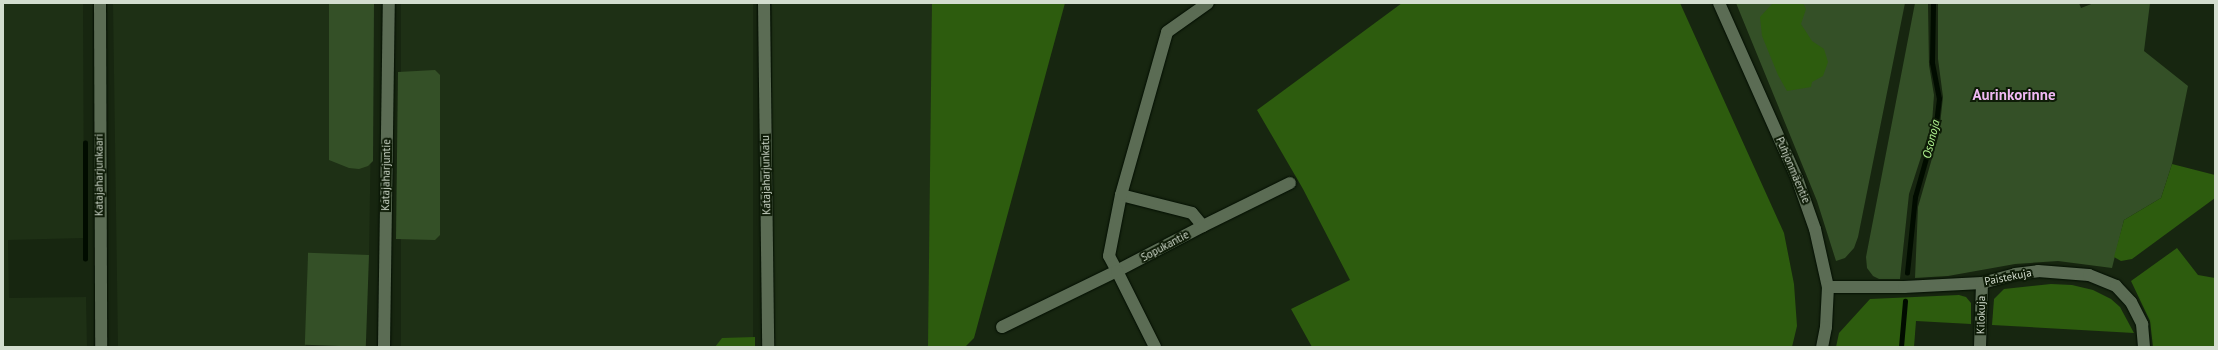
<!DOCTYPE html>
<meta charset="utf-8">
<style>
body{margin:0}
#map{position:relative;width:2218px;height:350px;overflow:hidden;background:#172610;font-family:"PT Sans",sans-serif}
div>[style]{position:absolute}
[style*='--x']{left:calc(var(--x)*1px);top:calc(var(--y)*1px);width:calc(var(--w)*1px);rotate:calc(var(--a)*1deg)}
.built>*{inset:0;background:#1e3015;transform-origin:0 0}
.green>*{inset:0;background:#345027;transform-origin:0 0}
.forest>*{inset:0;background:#2d5c0e}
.stream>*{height:4.5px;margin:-2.25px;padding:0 2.25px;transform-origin:2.25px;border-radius:2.25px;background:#010c00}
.roads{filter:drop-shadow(0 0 1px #030e00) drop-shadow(0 0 1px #030e00)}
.minor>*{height:12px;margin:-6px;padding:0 6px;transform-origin:6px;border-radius:6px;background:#5b6c54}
span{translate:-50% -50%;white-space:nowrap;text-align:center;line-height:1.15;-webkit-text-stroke:4px #0e1c07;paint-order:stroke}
.street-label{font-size:11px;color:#d3ddcf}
.water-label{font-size:12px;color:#b1f591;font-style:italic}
.district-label{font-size:15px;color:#f1b9f4;font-weight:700}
.frame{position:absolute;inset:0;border:4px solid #d3ddcf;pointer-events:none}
</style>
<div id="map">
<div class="built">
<div style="clip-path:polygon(3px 3px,83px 3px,84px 238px,8px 240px,9px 298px,86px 297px,87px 347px,3px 347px)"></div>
<div style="clip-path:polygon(113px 3px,373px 3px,369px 255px,308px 256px,306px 347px,118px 347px)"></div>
<div style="left:401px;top:3px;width:352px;height:344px"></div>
<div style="left:772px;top:3px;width:160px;height:344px"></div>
</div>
<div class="green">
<div style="clip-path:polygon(329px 3px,374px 3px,373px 161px,368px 166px,359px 169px,349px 168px,329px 160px)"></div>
<div style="clip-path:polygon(1736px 3px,1905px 3px,1858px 237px,1854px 248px,1845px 258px,1836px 261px,1817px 201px)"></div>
<div style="clip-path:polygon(1915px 3px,1928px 3px,1929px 65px,1934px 95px,1932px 123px,1909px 194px,1900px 279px,1879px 279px,1873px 276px,1867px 268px,1866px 257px)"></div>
<div style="clip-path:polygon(1938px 3px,2079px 3px,2081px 8px,2094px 3px,2150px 3px,2144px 51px,2188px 86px,2172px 164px,2161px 198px,2124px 220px,2112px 268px,2058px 261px,2015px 264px,1948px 276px,1915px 278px,1918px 207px,1939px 134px,1943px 97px,1938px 59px)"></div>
<div style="clip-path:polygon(435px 70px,440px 75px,440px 235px,435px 240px,396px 239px,398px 72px)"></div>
<div style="left:369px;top:255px;width:92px;height:61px;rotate:92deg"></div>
</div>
<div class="forest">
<div style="clip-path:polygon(932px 3px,1065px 3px,974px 338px,965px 347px,928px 347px)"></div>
<div style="clip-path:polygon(1402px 3px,1680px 3px,1784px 233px,1794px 284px,1797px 326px,1792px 347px,1312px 347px,1291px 309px,1350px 280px,1303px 189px,1257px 110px)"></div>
<div style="clip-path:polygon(1773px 3px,1803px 3px,1806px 9px,1801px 24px,1812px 41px,1824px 49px,1828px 62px,1823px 76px,1812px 82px,1811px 87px,1787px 91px,1778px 75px,1762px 36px,1760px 17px)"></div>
<div style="clip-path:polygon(2172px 164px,2215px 175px,2215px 198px,2132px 259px,2121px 261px,2114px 257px,2124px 220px,2161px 198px)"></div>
<div style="clip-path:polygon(2177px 248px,2198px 275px,2215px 278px,2215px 347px,2153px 347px,2150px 321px,2131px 281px)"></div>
<div style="clip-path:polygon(2051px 284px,2072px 285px,2093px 290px,2111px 299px,2120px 307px,2134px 333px,1992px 325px,1994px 299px,2004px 289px)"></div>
<div style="clip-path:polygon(1959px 295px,1966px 297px,1971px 303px,1971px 324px,1916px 321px,1914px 347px,1836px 347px,1839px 333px,1870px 299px)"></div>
<div style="clip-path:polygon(755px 337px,755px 347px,715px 347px,722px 338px)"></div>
</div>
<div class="stream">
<div style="--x:85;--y:259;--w:116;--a:-90"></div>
<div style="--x:1907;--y:273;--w:76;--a:-84"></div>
<div style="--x:1915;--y:197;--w:77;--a:-74.2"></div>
<div style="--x:1936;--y:123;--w:24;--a:-83"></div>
<div style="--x:1939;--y:99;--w:38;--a:-101"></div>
<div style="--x:1932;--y:62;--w:59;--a:-89"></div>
<div style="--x:1901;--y:347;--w:46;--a:-85"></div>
</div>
<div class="roads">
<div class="minor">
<div style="--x:100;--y:3;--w:344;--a:89.8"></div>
<div style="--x:764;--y:3;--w:344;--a:89.3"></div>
<div style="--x:1719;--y:3;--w:192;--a:66"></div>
<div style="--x:1797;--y:178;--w:54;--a:70.6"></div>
<div style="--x:1815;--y:229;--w:59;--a:77.4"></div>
<div style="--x:1828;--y:287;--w:40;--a:92.9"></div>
<div style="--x:1826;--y:327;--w:20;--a:101"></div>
<div style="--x:1121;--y:195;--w:73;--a:14.2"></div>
<div style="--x:1192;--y:213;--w:17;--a:50"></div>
<div style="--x:1203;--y:226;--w:97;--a:152.4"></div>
<div style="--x:1117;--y:271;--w:17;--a:-118"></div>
<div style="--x:1109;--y:256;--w:62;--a:-78.9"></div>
<div style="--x:1121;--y:195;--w:169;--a:-74.2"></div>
<div style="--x:1167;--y:32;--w:50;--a:-35.3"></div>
<div style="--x:1203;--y:226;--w:97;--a:-26.3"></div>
<div style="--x:1828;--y:287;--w:76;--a:0"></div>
<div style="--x:1904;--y:287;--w:78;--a:-2.9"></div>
<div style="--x:1982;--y:283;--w:34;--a:-15"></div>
<div style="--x:2015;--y:274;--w:23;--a:-7"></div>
<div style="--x:2038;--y:271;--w:51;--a:4.5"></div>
<div style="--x:2089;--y:275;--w:29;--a:22"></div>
<div style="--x:2116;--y:286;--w:22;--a:47"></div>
<div style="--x:2131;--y:302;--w:25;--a:63"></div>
<div style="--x:2142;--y:324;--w:23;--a:85"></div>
<div style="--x:1002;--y:327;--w:128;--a:-26"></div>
<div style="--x:1117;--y:271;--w:85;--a:63.4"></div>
<div style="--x:384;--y:347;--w:344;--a:-89.2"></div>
<div style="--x:1980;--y:347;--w:64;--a:-88.2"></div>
</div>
</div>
<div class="street-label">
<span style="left:1793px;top:170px;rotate:67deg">Puhjonmäentie</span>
<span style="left:99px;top:175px;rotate:-90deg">Katajaharjunkaari</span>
<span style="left:386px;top:175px;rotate:-89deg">Katajaharjuntie</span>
<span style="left:766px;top:175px;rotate:-91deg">Katajaharjunkatu</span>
<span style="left:1165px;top:246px;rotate:-28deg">Sopukantie</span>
<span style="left:2008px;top:277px;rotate:-11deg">Paistekuja</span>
<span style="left:1981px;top:315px;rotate:-89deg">Kilokuja</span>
</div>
<div class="water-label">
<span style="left:1931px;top:139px;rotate:-76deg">Osonoja</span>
</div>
<div class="district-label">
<span style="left:2014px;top:95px">Aurinkorinne</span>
</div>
<div class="frame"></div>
</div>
